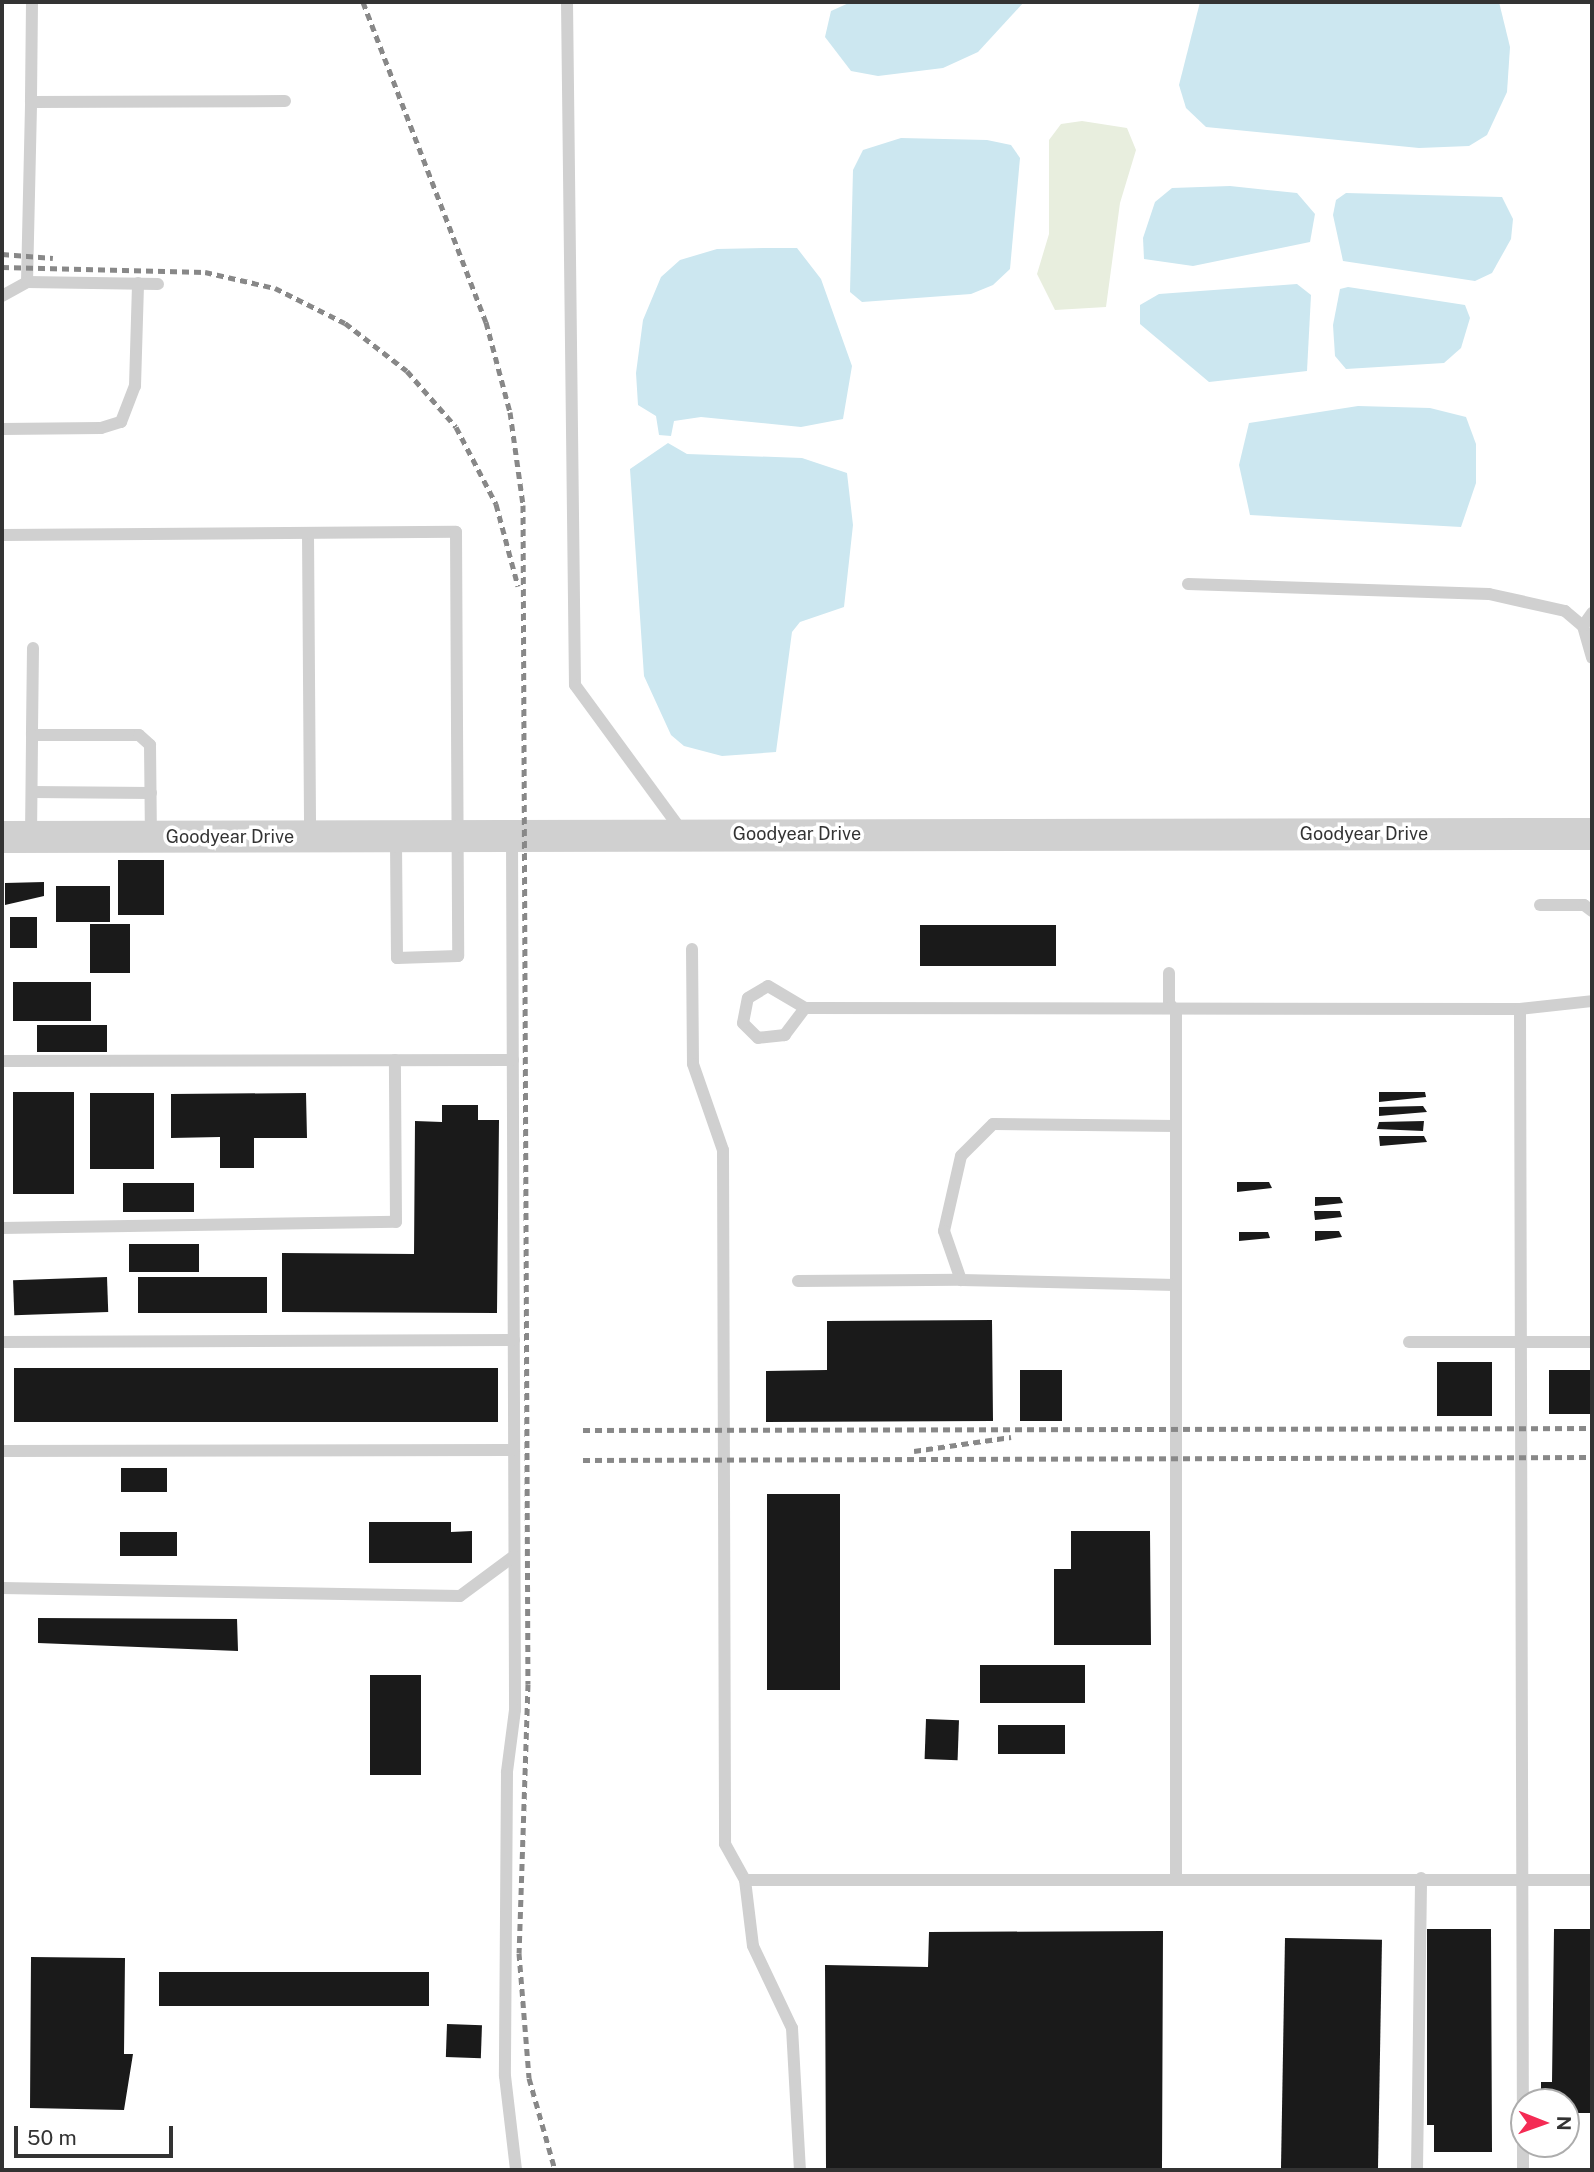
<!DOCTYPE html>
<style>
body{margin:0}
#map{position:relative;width:1594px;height:2172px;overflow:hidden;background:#fff;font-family:"Public Sans",sans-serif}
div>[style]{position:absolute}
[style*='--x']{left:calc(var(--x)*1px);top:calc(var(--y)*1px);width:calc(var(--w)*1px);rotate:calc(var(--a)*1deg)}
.green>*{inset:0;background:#e8eede}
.water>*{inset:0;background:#cce7f0}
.building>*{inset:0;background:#1a1a1a;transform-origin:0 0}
.service>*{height:12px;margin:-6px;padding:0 6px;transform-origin:6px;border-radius:6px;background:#d0d0d0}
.tertiary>*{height:32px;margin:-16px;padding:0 16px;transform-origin:16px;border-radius:16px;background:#d0d0d0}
.rail>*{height:5px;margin-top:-2.5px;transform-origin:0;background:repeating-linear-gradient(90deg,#888 0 7px,transparent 0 12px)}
span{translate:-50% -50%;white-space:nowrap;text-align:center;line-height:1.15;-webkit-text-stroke:7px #fff;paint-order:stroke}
.street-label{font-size:18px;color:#333}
.frame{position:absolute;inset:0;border:4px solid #333;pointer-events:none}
.north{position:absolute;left:1510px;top:2088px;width:70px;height:70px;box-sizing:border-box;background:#fff;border:2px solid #adadad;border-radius:50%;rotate:91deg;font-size:19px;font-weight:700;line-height:28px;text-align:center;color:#333}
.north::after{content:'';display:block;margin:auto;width:24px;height:32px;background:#f42b54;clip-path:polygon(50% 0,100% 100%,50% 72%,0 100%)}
.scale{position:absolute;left:14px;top:2126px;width:159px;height:32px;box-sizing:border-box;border:4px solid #333;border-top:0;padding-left:9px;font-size:21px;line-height:24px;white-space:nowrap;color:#333;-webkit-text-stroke:5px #fff;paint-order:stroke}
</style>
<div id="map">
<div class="green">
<div style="clip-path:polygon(1082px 121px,1127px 128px,1136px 150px,1120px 203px,1106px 307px,1055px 310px,1037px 274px,1049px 234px,1049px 140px,1061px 124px)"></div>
</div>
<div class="water">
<div style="clip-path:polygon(851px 2px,1024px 2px,978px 52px,943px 68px,878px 76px,851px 71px,825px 37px,831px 11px)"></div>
<div style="clip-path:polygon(1200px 2px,1499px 2px,1510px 47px,1507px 92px,1487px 135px,1469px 146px,1419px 148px,1206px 127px,1186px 108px,1179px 85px)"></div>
<div style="clip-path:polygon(901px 138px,987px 140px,1011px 145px,1020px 158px,1010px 269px,993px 285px,971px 294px,862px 302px,850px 292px,853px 170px,863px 150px)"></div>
<div style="clip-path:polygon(1230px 186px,1297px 193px,1315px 214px,1310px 242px,1193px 266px,1144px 259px,1143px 238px,1155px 202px,1172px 188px)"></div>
<div style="clip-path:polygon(1346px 193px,1502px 197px,1513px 219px,1511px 239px,1492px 273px,1475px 281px,1343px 261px,1333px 215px,1336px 200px)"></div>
<div style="clip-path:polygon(766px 248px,797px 248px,821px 279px,852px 366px,843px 419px,801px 427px,701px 417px,674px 421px,671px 436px,659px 435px,656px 416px,638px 405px,636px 373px,643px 320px,661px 277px,680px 260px,717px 249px)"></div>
<div style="clip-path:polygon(1297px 284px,1311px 295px,1307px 371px,1209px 382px,1140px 324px,1140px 305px,1159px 294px)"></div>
<div style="clip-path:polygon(1348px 287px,1465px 305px,1470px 318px,1461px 348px,1444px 363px,1346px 369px,1335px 356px,1333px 325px,1340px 289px)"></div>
<div style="clip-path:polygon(1358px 406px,1430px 408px,1466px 417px,1476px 444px,1476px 483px,1461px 527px,1250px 515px,1239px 465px,1249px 423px)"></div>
<div style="clip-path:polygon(668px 443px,687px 454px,802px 458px,847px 473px,853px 525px,844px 607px,800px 622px,792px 632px,776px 752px,722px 756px,684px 746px,671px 735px,644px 676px,630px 469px)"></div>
</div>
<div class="building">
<div style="left:118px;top:860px;width:46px;height:55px"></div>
<div style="clip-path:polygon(44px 882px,44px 896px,5px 905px,5px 883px)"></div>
<div style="left:110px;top:886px;width:36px;height:54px;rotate:90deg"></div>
<div style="left:10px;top:917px;width:27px;height:31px"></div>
<div style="left:90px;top:924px;width:40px;height:49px"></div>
<div style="left:1056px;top:925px;width:41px;height:136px;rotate:90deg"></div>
<div style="left:13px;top:982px;width:78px;height:39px"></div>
<div style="left:37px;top:1025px;width:70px;height:27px"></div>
<div style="left:13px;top:1092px;width:61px;height:102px"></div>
<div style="clip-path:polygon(1379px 1092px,1425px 1092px,1426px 1097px,1379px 1102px)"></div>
<div style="left:154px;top:1093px;width:76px;height:64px;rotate:90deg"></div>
<div style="clip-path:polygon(306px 1093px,307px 1138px,254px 1138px,254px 1168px,220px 1168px,220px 1137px,171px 1138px,171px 1094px)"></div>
<div style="clip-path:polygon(442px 1105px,478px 1105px,478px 1120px,499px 1120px,497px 1313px,282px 1312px,282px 1253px,414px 1254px,415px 1121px,442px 1122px)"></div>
<div style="clip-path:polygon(1379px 1107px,1423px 1106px,1427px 1112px,1379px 1116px)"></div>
<div style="clip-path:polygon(1424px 1121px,1423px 1131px,1377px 1129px,1379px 1122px)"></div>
<div style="clip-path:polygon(1379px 1136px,1424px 1136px,1427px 1142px,1380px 1146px)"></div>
<div style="clip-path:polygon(1237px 1182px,1269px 1182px,1272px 1188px,1237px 1192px)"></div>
<div style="left:123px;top:1183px;width:71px;height:29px"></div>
<div style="clip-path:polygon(1315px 1197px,1340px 1197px,1343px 1203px,1315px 1206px)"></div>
<div style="clip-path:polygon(1314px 1211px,1340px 1211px,1342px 1217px,1315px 1220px)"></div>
<div style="clip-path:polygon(1315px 1231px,1339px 1231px,1342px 1237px,1315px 1241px)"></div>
<div style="clip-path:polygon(1239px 1232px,1268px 1232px,1270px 1238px,1239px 1241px)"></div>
<div style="left:129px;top:1244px;width:70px;height:28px"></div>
<div style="left:107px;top:1277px;width:35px;height:94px;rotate:88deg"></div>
<div style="left:138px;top:1277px;width:129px;height:36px"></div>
<div style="clip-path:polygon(992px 1320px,993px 1421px,766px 1422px,766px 1371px,827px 1370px,827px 1321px)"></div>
<div style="left:1437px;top:1362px;width:55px;height:54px"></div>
<div style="left:498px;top:1368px;width:54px;height:484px;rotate:90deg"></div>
<div style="left:1020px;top:1370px;width:42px;height:51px"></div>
<div style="left:1592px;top:1370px;width:44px;height:43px;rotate:90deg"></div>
<div style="left:121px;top:1468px;width:46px;height:24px"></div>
<div style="left:767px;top:1494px;width:73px;height:196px"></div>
<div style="clip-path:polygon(369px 1522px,451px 1522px,451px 1532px,472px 1531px,472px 1563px,369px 1563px)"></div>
<div style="clip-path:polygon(1071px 1531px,1150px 1531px,1151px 1645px,1054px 1645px,1054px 1569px,1071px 1569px)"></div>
<div style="left:120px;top:1532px;width:57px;height:24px"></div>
<div style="clip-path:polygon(38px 1618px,237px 1619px,238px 1651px,38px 1643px)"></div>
<div style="left:980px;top:1665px;width:105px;height:38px"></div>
<div style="left:370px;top:1675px;width:51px;height:100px"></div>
<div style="left:926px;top:1719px;width:33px;height:40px;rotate:2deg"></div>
<div style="left:998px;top:1725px;width:67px;height:29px"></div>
<div style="clip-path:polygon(1427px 1929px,1491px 1929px,1492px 2152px,1434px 2152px,1434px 2125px,1427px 2125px)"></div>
<div style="clip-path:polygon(1554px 1929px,1592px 1929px,1592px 2113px,1566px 2113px,1566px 2102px,1541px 2100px,1541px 2082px,1552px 2082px)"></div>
<div style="clip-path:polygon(1163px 1931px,1162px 2170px,826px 2170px,825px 1965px,928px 1967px,929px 1932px)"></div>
<div style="left:1285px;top:1938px;width:97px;height:232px;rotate:1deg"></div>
<div style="clip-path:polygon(31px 1957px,125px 1958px,124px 2054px,133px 2054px,124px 2110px,30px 2108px)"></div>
<div style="left:159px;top:1972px;width:270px;height:34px"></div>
<div style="left:447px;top:2024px;width:35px;height:33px;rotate:2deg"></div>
</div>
<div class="service">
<div style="--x:32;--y:2;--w:100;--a:90.6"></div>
<div style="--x:31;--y:102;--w:254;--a:-0.2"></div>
<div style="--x:567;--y:2;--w:683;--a:89.33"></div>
<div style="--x:575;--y:685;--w:181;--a:53.8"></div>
<div style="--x:27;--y:282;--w:180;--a:-88.7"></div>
<div style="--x:2;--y:296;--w:29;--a:-29"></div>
<div style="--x:27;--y:282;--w:131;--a:0.9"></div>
<div style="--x:2;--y:429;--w:99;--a:-0.6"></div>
<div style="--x:101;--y:428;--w:21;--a:-17"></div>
<div style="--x:121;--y:422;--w:39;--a:-69"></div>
<div style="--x:135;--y:386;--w:103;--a:-88.3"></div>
<div style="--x:308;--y:534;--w:302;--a:89.6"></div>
<div style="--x:2;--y:535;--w:454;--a:-0.4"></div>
<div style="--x:456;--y:532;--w:424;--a:89.7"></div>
<div style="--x:458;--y:956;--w:61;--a:178.1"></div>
<div style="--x:397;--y:958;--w:120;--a:-90.5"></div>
<div style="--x:1188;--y:584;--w:301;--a:1.9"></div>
<div style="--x:1489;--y:594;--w:78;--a:12.6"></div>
<div style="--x:1565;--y:611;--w:23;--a:40"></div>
<div style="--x:1583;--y:626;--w:33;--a:74"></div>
<div style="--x:1583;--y:626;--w:16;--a:-55"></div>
<div style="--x:33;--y:648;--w:87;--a:90.7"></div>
<div style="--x:32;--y:735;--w:107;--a:0"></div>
<div style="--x:139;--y:735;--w:15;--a:42"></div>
<div style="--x:150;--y:745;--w:91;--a:89.4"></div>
<div style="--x:32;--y:792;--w:119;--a:0.5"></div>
<div style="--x:512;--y:835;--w:875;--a:89.8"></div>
<div style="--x:515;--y:1710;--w:63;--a:97.4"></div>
<div style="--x:507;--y:1772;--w:304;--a:90.4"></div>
<div style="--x:505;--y:2076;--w:95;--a:83.3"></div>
<div style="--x:31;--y:836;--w:101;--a:-89.4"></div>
<div style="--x:1540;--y:905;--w:44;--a:0"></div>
<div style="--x:1584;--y:905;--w:10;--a:37"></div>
<div style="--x:692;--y:949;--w:115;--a:89.5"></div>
<div style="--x:693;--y:1064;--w:91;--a:70.8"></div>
<div style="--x:723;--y:1150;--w:694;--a:89.83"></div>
<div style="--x:725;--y:1844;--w:41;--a:60.9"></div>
<div style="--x:745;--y:1880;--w:66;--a:83.1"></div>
<div style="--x:753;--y:1946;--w:91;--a:64.6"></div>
<div style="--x:792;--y:2028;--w:142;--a:86.8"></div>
<div style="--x:1169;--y:973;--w:30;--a:90"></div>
<div style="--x:1169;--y:1003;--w:11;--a:52"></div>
<div style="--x:1176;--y:1012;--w:867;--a:90"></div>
<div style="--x:768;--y:986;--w:43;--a:30.7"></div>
<div style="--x:805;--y:1008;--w:34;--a:127"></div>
<div style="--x:785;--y:1035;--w:27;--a:174"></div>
<div style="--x:758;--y:1038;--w:21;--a:-135"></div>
<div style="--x:743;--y:1023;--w:25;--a:-79"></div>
<div style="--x:748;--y:998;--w:23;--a:-31"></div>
<div style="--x:805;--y:1008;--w:715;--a:0.08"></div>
<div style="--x:1520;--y:1009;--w:72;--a:-6.3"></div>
<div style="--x:1520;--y:1009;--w:1161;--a:89.85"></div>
<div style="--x:2;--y:1061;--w:511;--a:-0.11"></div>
<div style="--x:1176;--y:1126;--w:183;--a:-179.4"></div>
<div style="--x:993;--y:1124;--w:45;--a:135"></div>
<div style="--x:961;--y:1156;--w:77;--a:102.8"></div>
<div style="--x:944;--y:1231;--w:52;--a:70.9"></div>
<div style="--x:961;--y:1280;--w:215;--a:1.3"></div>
<div style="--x:2;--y:1228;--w:394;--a:-0.9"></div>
<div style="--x:396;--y:1222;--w:162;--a:-90.4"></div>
<div style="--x:798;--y:1281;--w:163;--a:-0.4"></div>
<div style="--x:2;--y:1342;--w:512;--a:-0.22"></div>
<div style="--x:1409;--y:1342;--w:183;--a:0"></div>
<div style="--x:2;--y:1451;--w:512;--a:-0.11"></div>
<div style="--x:2;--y:1588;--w:458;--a:1"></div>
<div style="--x:460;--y:1596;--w:67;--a:-36.5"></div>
<div style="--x:745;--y:1880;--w:847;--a:0"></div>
<div style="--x:1417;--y:2170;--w:292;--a:-89.2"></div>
</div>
<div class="tertiary">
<div style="--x:2;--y:837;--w:1590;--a:-0.11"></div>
</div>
<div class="rail">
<div style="--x:363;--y:2;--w:343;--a:69"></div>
<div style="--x:486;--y:322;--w:93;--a:75.1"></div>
<div style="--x:510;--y:412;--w:94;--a:82"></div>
<div style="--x:523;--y:505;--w:1179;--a:89.76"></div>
<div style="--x:528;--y:1684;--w:269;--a:91.9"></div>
<div style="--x:519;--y:1953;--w:125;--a:85.4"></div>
<div style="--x:529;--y:2078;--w:96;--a:74.2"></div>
<div style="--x:2;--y:254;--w:51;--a:4.5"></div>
<div style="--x:2;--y:267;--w:203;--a:1.4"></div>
<div style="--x:205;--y:272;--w:72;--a:12.9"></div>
<div style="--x:275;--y:288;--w:78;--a:26.6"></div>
<div style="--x:345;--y:323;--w:78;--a:37.7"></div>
<div style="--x:407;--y:371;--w:74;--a:48.8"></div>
<div style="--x:456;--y:427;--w:87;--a:62.5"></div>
<div style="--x:496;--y:504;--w:85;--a:75"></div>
<div style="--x:583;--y:1430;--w:1009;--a:-0.11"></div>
<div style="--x:914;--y:1451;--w:98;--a:-8.2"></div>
<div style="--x:583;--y:1460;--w:1009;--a:-0.17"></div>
</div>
<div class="street-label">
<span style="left:797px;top:834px">Goodyear Drive</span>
<span style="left:1364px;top:834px">Goodyear Drive</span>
<span style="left:230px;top:837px">Goodyear Drive</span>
</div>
<div class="frame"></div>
<div class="north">N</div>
<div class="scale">50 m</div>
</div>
